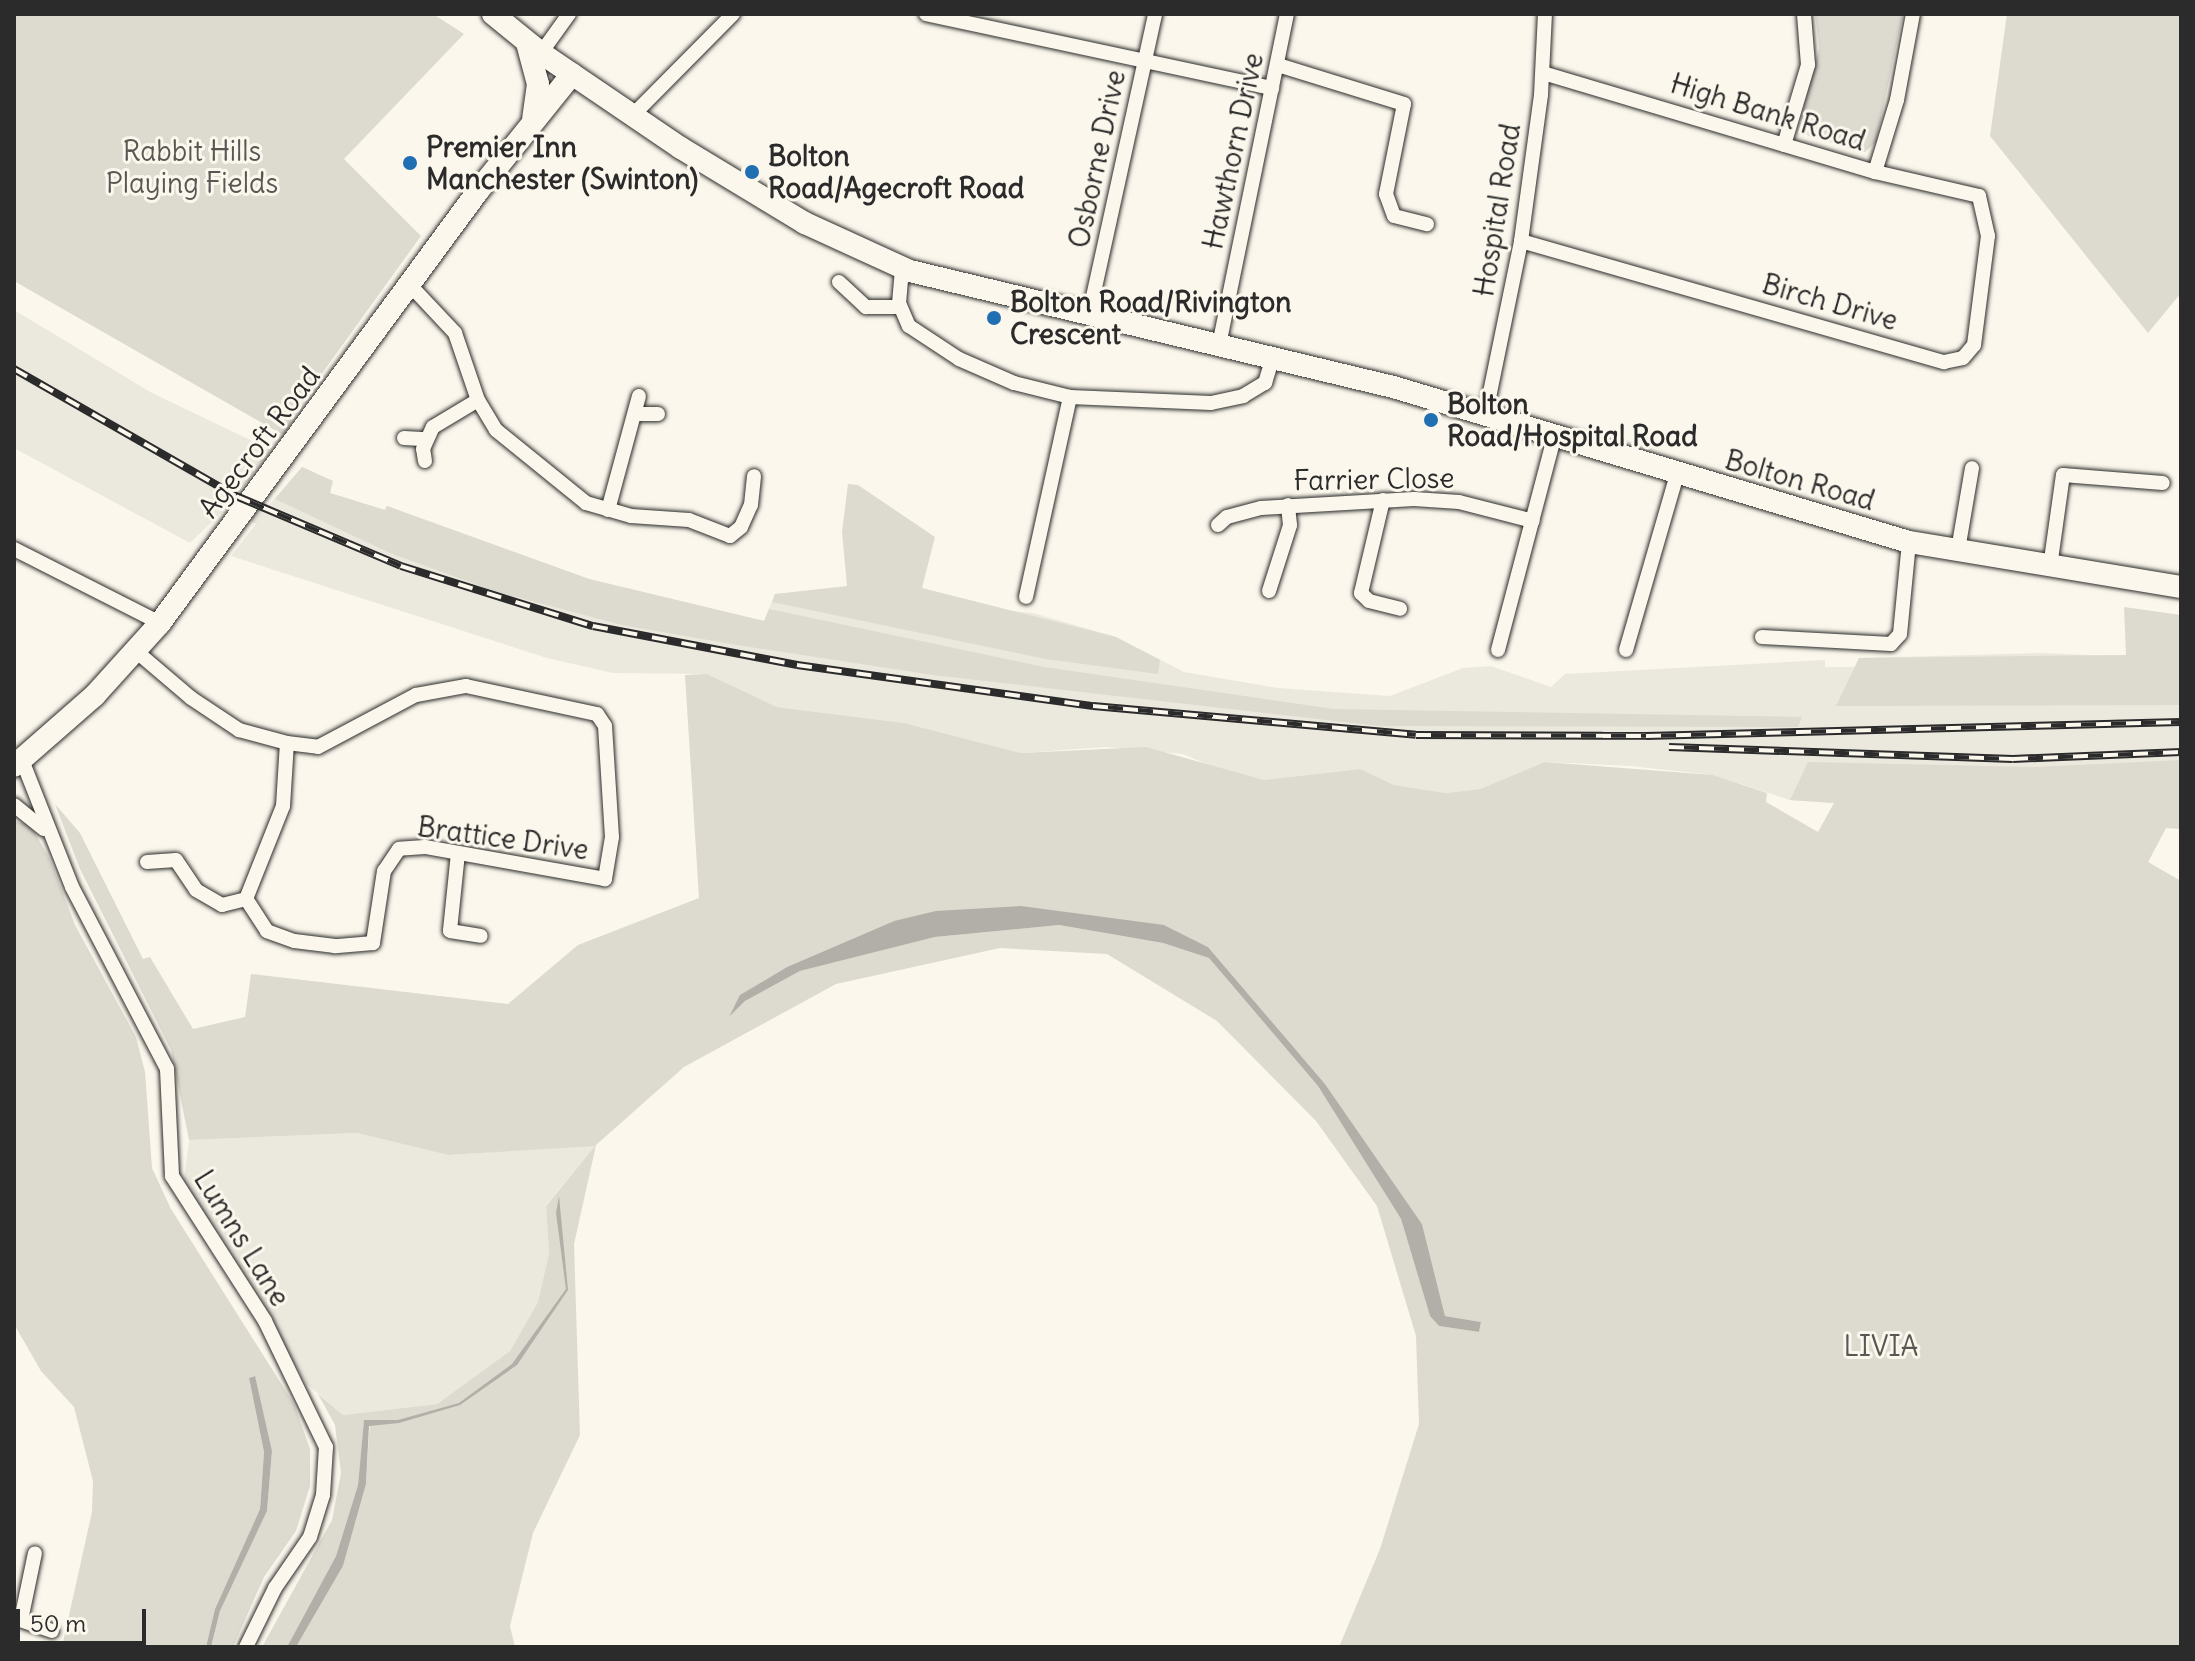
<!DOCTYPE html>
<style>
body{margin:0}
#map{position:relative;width:2195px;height:1661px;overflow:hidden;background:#fbf7ec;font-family:Delius,sans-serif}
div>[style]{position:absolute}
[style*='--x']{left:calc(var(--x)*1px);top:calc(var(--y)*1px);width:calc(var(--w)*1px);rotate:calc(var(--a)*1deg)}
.built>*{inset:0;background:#ebe8de}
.green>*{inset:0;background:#dddad0}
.water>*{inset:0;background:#b1afa7}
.roads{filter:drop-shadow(0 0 2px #2b2b2b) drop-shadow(0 0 2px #2b2b2b)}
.street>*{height:14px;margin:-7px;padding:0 7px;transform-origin:7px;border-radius:7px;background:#fbf7ec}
.primary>*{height:22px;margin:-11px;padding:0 11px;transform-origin:11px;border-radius:11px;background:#fbf7ec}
.rail>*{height:8px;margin-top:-4px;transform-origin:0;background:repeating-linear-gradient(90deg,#fbf7ec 0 15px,#2b2b2b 0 30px);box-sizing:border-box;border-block:2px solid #2b2b2b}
.dots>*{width:22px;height:22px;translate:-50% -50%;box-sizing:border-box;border:4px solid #fbf7ec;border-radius:50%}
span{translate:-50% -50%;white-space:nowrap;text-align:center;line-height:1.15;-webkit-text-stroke:6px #fbf7ec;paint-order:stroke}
.street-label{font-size:28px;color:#2b2b2b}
.poi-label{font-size:28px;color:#2b2b2b;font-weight:700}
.left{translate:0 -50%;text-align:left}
.park-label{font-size:28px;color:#585754}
.frame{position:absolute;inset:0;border:16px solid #2b2b2b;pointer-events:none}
.scale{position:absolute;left:16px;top:1609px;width:130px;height:36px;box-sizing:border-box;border:4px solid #2b2b2b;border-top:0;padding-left:10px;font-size:24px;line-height:28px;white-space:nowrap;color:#2b2b2b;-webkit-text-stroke:6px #fbf7ec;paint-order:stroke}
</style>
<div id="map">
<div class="built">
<div style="clip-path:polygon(14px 310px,152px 393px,271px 450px,240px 491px,269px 505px,302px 467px,333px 481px,330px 493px,385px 510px,387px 506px,589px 579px,764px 621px,775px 594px,800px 592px,1033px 613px,1116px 637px,1184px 672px,1278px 688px,1390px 696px,1463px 668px,1491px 666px,1551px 687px,1565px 674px,1825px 660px,1825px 667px,1855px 667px,1859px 658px,2041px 653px,2181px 659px,2181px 829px,2166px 828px,2148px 862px,1834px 803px,1790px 800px,1713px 775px,1630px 766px,1546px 762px,1480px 789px,1446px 793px,1394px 785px,1360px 769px,1264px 780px,1223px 771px,1183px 754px,1106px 747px,1021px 753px,904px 723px,777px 707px,707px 674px,613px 673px,547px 658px,231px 556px,256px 524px,225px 509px,190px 543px,14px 448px)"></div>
<div style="clip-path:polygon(357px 1133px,448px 1155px,596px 1145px,546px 1205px,549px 1253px,538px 1302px,510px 1351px,437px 1404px,343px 1415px,307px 1384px,184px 1181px,189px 1140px)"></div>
</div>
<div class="green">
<div style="clip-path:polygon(14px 14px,433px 14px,464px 34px,344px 159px,421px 236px,297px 408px,285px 436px,14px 281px)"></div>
<div style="clip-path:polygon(1815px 14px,1903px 14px,1876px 142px,1865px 152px,1808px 136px,1805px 129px,1801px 118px,1819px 48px)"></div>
<div style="clip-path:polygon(2007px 14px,2181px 14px,2181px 293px,2148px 333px,1990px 136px)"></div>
<div style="clip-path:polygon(302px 467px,333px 481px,330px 493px,385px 510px,387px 506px,589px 579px,764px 621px,769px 609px,1044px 667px,1334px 709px,1802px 717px,1798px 727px,1379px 726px,933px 675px,737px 645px,622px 625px,494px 591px,390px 553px,275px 499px)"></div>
<div style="clip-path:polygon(848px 484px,858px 485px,935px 537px,922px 588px,1116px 637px,1160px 660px,1158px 674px,1046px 659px,772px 602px,775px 594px,847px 586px,842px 532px)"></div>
<div style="clip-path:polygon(2124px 607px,2181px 615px,2181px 705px,1836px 706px,1859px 658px,2126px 655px)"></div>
<div style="clip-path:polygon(evenodd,707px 674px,777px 707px,904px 723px,1021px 753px,1146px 747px,1264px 780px,1360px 769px,1394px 785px,1446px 793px,1480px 789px,1545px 762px,1713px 775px,1767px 793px,1766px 802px,1818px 832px,1834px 803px,1790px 800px,1808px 762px,2034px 767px,2181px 760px,2181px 829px,2166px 828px,2148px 862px,2181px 881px,2181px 1647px,1339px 1647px,1380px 1549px,1419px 1424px,1416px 1336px,1377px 1206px,1316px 1121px,1217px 1021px,1107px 954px,1000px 948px,836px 984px,684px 1067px,596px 1145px,574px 1244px,580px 1435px,533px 1533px,510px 1626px,515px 1647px,296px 1647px,343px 1566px,366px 1484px,370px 1420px,364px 1421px,358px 1485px,336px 1556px,287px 1647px,262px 1647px,332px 1520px,341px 1473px,335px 1425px,318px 1394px,343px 1415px,437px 1404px,510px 1351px,538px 1302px,549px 1253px,546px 1206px,595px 1146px,448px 1155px,357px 1133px,189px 1140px,171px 1050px,80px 869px,55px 804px,80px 833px,143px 959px,150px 957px,193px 1029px,245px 1017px,251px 974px,508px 1004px,578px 945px,699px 898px,685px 675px,707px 674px,894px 921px,1164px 925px,1208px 947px,1325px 1084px,1422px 1224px,1445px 1316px,1481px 1322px,1479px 1332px,1439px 1326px,1430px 1316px,1401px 1219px,1318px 1086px,1209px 958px,1163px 943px,1059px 925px,935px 937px,800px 971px,745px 1001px,729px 1017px,741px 995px,787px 967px,894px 921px)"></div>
<div style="clip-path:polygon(14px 821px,30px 825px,50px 859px,75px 925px,136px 1037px,145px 1072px,152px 1168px,171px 1209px,294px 1404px,310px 1449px,310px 1486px,296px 1531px,264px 1577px,233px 1647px,211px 1647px,220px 1611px,267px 1511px,272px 1451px,254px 1376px,249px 1378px,264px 1452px,260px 1509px,215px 1609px,206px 1647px,62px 1647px,92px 1512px,93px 1481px,74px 1407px,41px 1371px,14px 1324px)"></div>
</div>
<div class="water">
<div style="clip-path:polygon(1021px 906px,1164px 925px,1208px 947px,1325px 1084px,1422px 1224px,1445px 1316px,1481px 1322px,1479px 1332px,1439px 1326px,1430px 1316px,1401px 1219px,1318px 1086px,1209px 958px,1163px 943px,1059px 925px,935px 937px,800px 971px,745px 1001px,729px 1017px,740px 995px,787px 967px,894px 921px,936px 911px)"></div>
<div style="clip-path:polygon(559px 1196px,568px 1290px,517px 1365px,460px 1405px,399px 1423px,369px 1426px,366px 1484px,343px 1566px,296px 1647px,287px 1647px,336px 1556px,358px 1485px,364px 1420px,398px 1420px,459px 1403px,512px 1364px,566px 1289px,556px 1213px)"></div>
<div style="clip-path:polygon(255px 1376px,272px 1451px,267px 1511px,220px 1611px,211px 1647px,206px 1647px,215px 1609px,260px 1509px,264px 1452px,249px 1378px)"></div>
</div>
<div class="roads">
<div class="street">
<div style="--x:926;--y:14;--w:354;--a:12.1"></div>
<div style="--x:541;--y:53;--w:48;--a:-54.3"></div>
<div style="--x:1278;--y:65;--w:132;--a:17.2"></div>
<div style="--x:1404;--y:104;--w:92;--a:101.3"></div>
<div style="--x:1386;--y:194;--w:23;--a:70"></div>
<div style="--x:1394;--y:216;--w:34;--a:14"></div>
<div style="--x:633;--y:115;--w:142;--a:-45.3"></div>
<div style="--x:1784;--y:145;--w:84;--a:-73.3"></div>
<div style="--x:1808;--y:65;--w:51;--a:-94.5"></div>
<div style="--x:1875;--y:172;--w:75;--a:-73"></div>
<div style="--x:1897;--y:100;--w:87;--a:-79.5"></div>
<div style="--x:1521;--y:241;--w:440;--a:16"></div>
<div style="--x:1944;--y:362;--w:19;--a:-12"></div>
<div style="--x:1963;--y:358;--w:17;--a:-50"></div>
<div style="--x:1974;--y:345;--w:110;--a:-82.7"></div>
<div style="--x:1988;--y:236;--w:41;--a:-102.7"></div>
<div style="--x:1979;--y:196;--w:107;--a:-167"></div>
<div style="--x:1875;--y:172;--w:346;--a:-163.4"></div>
<div style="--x:902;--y:269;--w:34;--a:95"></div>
<div style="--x:899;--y:303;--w:25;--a:67"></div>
<div style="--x:909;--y:326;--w:60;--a:33.4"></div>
<div style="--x:959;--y:359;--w:60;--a:23.6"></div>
<div style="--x:1014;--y:383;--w:58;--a:14"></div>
<div style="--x:1070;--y:397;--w:141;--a:2.4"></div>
<div style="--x:1211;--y:403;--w:33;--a:-12"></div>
<div style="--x:1243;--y:396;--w:26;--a:-31"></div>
<div style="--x:1265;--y:383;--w:27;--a:-73"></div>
<div style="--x:839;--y:282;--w:37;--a:43"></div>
<div style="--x:866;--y:307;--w:34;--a:0"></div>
<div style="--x:410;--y:285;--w:66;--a:46.8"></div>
<div style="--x:455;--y:333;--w:71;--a:71.1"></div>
<div style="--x:478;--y:400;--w:35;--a:59"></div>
<div style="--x:496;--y:430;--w:116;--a:39"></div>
<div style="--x:586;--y:503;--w:47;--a:16.1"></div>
<div style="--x:631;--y:516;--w:58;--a:3.9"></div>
<div style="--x:689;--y:520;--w:44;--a:21.3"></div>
<div style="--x:730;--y:536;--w:14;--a:-39"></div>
<div style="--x:741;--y:527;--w:24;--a:-66"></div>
<div style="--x:751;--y:505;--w:29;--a:-84"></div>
<div style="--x:1089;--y:315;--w:308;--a:-77.6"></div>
<div style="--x:1219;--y:345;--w:338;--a:-78.4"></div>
<div style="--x:1486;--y:412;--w:175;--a:-78.4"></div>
<div style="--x:1521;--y:241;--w:147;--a:-82.2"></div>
<div style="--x:1541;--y:95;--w:81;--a:-87.2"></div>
<div style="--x:637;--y:414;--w:21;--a:0"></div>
<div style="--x:404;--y:438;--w:22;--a:3"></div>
<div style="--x:425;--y:461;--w:12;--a:-99"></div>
<div style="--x:423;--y:449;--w:24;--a:-66"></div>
<div style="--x:433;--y:427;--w:52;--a:-31"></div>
<div style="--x:1383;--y:500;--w:96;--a:103.3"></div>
<div style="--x:1361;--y:593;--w:11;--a:45"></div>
<div style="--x:1369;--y:601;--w:32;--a:14"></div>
<div style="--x:608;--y:510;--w:118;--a:-74.8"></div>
<div style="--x:1218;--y:525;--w:12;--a:-42"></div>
<div style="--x:1227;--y:517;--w:35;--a:-15"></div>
<div style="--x:1261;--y:508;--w:153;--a:-3.4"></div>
<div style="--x:1414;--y:499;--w:45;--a:3.8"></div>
<div style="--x:1459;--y:502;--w:76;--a:14.4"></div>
<div style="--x:14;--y:549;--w:164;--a:26.9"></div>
<div style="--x:1958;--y:550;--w:83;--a:-80.3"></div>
<div style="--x:2050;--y:567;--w:93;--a:-82"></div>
<div style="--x:2063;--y:475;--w:100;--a:4.6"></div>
<div style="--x:1269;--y:591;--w:69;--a:-72.3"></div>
<div style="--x:1290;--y:525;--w:20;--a:-96"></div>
<div style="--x:1026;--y:597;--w:205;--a:-77.6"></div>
<div style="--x:1762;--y:637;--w:129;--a:3.1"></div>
<div style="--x:1891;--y:644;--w:13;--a:-48"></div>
<div style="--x:1900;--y:634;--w:92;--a:-84.4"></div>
<div style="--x:1498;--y:650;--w:222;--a:-75.2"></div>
<div style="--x:1626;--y:650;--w:182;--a:-73.8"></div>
<div style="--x:137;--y:652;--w:71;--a:40.4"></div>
<div style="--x:191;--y:698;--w:58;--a:33.7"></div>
<div style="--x:239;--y:730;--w:50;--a:15.2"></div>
<div style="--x:287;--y:743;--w:31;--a:7"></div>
<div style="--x:318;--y:747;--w:111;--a:-28"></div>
<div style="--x:416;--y:695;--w:51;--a:-10.2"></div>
<div style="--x:466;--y:686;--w:134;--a:12.1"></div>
<div style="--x:597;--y:714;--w:14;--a:56"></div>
<div style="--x:605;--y:726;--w:111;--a:86.4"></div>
<div style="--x:612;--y:837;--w:43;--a:99.5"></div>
<div style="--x:605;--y:879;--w:183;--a:-169.9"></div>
<div style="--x:425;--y:847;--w:26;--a:176"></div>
<div style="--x:399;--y:849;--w:27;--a:124"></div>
<div style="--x:384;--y:871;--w:73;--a:98.7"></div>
<div style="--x:373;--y:943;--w:38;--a:175"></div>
<div style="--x:335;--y:946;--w:41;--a:-173"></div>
<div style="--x:294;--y:941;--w:29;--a:-160"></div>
<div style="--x:267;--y:931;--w:38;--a:-123"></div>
<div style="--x:22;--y:760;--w:136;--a:68.5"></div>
<div style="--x:72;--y:887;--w:205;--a:62.4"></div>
<div style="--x:167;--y:1069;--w:107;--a:87.3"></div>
<div style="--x:172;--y:1176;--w:172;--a:57.3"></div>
<div style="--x:265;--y:1321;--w:140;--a:64.2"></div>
<div style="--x:326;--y:1447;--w:48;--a:93.6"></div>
<div style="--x:323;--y:1495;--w:44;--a:107.2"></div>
<div style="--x:310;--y:1537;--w:62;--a:124.5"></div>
<div style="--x:275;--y:1588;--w:66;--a:116.2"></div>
<div style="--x:14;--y:805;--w:38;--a:39"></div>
<div style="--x:458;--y:853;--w:78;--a:95.9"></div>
<div style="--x:450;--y:931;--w:31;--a:9"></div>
<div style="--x:147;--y:862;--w:29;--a:-4"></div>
<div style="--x:176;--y:860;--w:36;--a:56"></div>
<div style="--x:196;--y:890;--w:30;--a:30"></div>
<div style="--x:222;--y:905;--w:25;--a:-14"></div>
<div style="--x:246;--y:899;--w:100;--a:-68.3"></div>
<div style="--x:283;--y:806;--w:63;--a:-86.4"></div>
<div style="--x:14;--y:1618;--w:40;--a:18.9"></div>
<div style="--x:21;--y:1620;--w:68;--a:-78.2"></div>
</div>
<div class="primary">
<div style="--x:493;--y:14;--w:62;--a:39.1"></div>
<div style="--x:541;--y:53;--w:169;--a:34.2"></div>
<div style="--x:681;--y:148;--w:145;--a:31.2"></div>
<div style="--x:805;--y:223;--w:115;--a:24.6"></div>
<div style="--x:910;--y:271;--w:494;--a:13.5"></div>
<div style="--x:1390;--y:386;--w:542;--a:16.73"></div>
<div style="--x:1909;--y:542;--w:276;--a:9.4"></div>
<div style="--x:527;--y:43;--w:42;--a:75"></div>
<div style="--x:538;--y:84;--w:34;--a:98"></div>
<div style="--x:14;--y:766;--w:108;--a:-41.2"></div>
<div style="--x:95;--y:695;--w:97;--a:-47.9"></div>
<div style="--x:160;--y:623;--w:536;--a:-53.64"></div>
<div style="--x:478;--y:191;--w:150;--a:-51.2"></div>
</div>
</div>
<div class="rail">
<div style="--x:14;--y:369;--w:256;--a:29.8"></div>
<div style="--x:236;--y:496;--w:179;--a:23"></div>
<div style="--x:401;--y:566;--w:201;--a:17.4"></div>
<div style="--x:593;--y:626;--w:208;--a:10.8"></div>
<div style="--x:797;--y:665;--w:299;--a:7.9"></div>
<div style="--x:1093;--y:706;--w:324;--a:5.1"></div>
<div style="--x:1416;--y:735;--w:230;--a:0.2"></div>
<div style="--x:1646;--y:736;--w:535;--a:-1.5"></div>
<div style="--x:1669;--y:747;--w:344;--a:2"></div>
<div style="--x:2013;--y:759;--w:168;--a:-2.4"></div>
</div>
<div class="dots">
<div style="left:410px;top:163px;background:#1f6fb2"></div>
<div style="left:752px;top:172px;background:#1f6fb2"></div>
<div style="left:994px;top:318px;background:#1f6fb2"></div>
<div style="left:1431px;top:420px;background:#1f6fb2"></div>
</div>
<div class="street-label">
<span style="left:1768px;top:112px;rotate:17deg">High Bank Road</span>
<span style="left:1233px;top:151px;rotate:-78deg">Hawthorn Drive</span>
<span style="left:1097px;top:159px;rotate:-78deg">Osborne Drive</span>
<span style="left:1497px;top:210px;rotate:-81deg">Hospital Road</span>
<span style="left:1830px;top:302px;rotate:16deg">Birch Drive</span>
<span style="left:259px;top:442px;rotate:-53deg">Agecroft Road</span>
<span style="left:1374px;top:479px;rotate:-1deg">Farrier Close</span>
<span style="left:1800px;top:480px;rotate:16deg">Bolton Road</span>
<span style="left:503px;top:838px;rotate:8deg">Brattice Drive</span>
<span style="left:242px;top:1238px;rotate:58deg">Lumns Lane</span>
</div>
<div class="poi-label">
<span class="left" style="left:426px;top:163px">Premier Inn<br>Manchester (Swinton)</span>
<span class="left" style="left:768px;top:172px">Bolton<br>Road/Agecroft Road</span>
<span class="left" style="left:1010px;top:318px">Bolton Road/Rivington<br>Crescent</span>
<span class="left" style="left:1447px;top:420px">Bolton<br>Road/Hospital Road</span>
</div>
<div class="park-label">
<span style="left:192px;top:167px">Rabbit Hills<br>Playing Fields</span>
<span style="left:1881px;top:1346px">LIVIA</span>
</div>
<div class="frame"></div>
<div class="scale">50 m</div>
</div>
